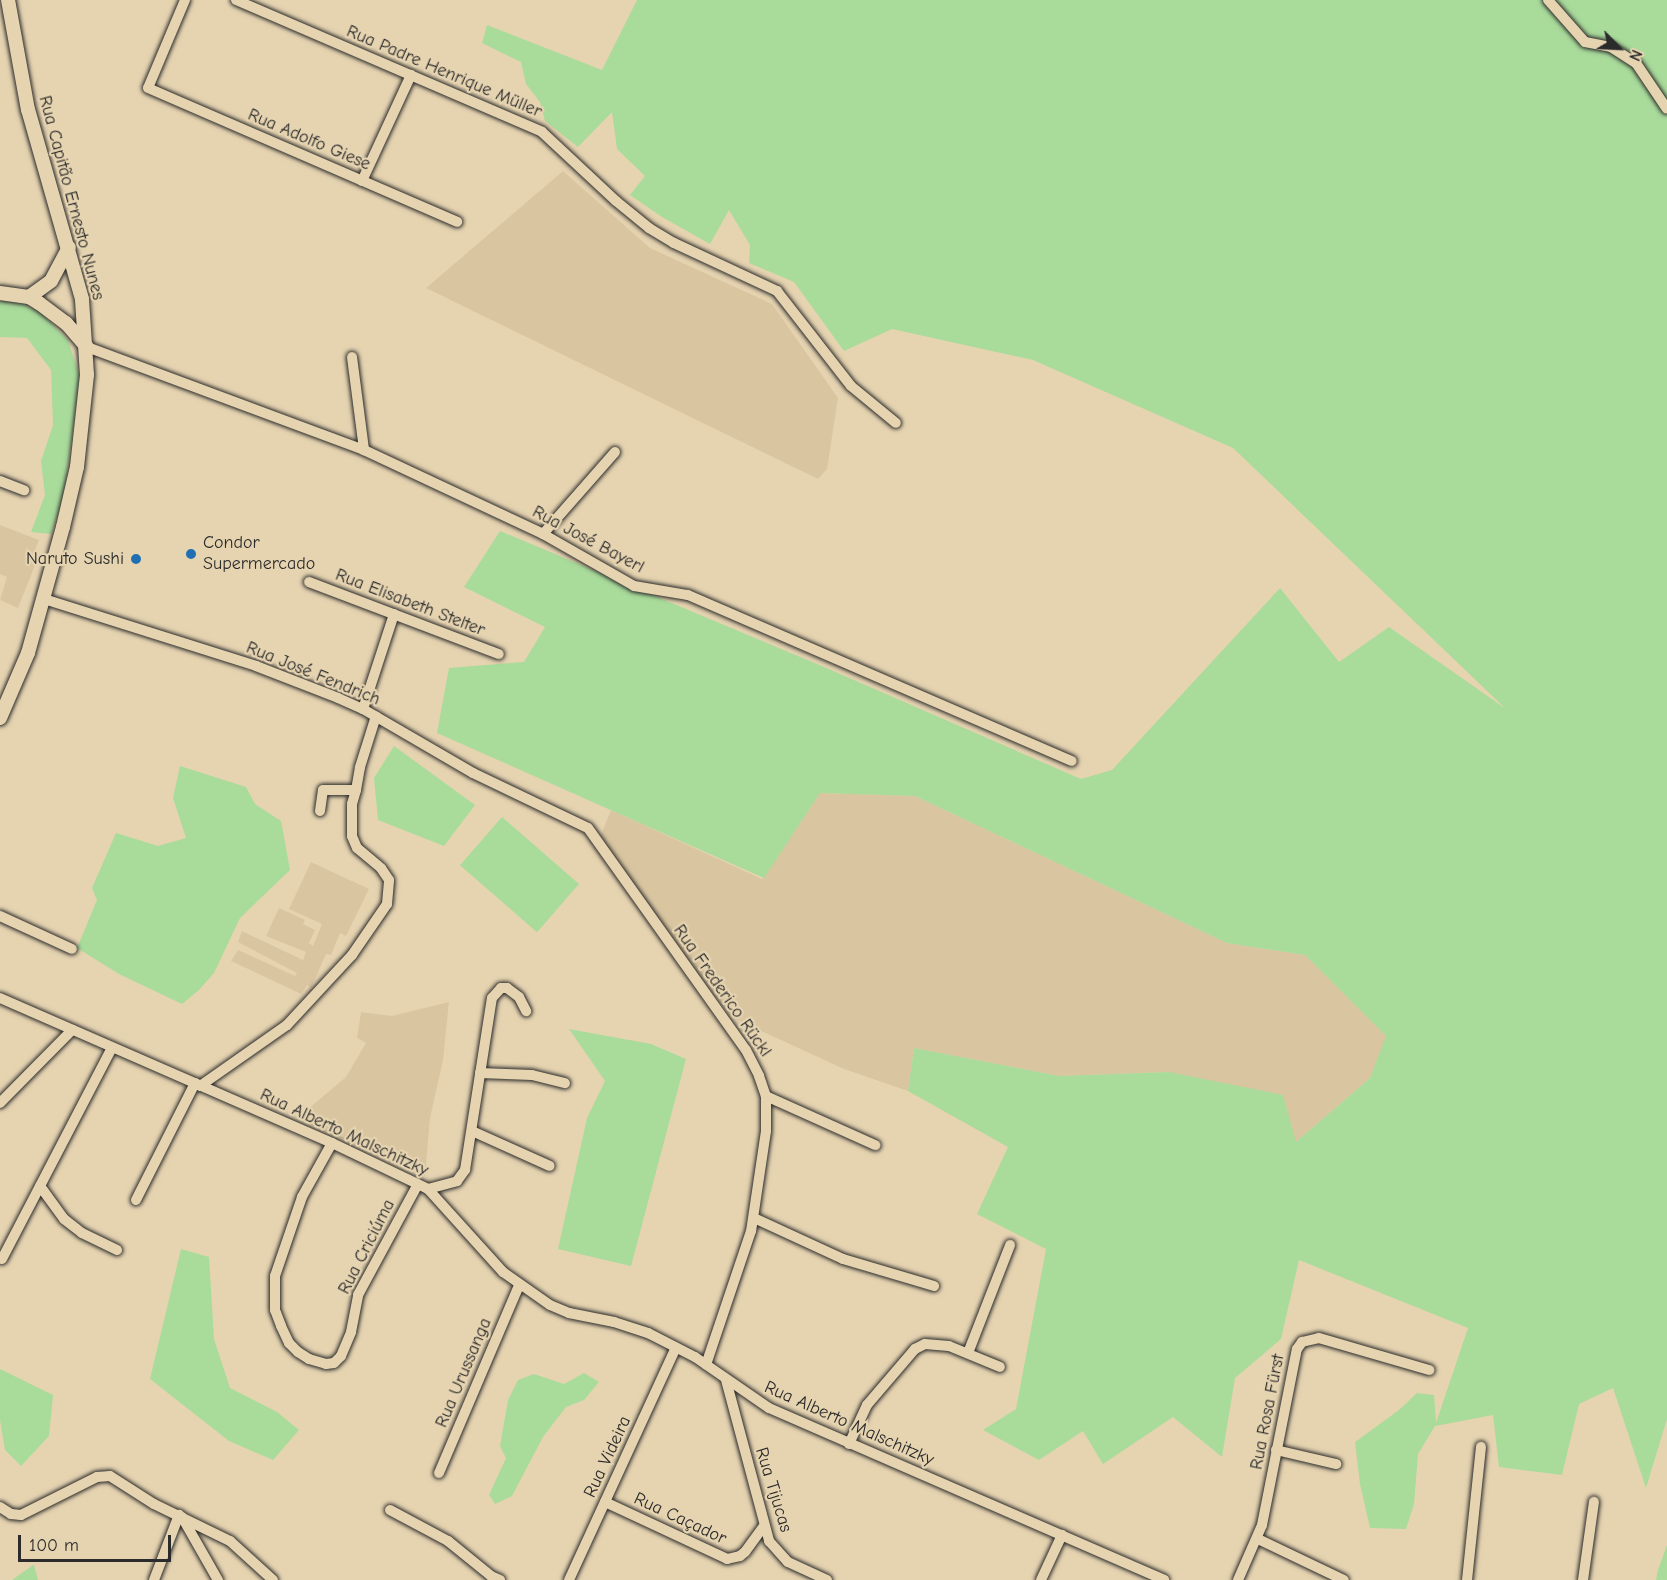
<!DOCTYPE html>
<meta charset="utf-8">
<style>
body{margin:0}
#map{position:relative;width:1667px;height:1580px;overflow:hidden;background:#e6d4b1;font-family:"Comic Neue",sans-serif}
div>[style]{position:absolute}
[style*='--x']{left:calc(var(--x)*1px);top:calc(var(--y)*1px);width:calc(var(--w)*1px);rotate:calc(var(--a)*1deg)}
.built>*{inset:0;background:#d9c6a1}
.green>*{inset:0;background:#a9db9b;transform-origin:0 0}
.roads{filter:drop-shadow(0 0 2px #2b2b2b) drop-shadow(0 0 2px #2b2b2b)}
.minor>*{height:10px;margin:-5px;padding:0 5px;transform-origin:5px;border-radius:5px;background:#e6d4b1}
.major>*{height:14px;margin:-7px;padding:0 7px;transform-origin:7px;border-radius:7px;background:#e6d4b1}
.dots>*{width:16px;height:16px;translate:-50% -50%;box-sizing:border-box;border:3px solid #e6d4b1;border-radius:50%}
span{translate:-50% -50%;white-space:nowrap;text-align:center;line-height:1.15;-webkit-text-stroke:4.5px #e6d4b1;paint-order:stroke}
.street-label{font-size:18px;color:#2b2b2b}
.poi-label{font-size:18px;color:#2b2b2b}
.left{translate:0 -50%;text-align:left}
.right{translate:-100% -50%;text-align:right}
.north{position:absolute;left:1589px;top:18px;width:60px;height:60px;-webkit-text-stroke:4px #e6d4b1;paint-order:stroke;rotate:114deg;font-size:16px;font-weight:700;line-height:24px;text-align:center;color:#2b2b2b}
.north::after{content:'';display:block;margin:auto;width:21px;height:27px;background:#2b2b2b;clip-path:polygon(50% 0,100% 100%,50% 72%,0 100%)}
.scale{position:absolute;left:18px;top:1535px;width:153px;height:27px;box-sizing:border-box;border:3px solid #2b2b2b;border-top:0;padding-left:8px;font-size:18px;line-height:21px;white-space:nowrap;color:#2b2b2b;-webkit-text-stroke:4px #e6d4b1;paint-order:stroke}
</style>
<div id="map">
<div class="built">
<div style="clip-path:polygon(563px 171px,650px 248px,772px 304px,838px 398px,827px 469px,818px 479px,426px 288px)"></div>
<div style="clip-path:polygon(0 525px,39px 540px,31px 560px,36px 563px,18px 608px,0 600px,7px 577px,0 574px)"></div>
<div style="clip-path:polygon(820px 793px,915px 796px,1227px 943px,1305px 955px,1387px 1036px,1370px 1078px,1296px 1142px,1169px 1072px,1059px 1076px,914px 1048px,908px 1091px,844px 1069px,731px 1017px,598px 842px,611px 810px,762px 879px)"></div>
<div style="clip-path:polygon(311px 862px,369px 889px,346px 936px,340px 933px,331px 955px,326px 954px,311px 988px,307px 985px,301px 994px,231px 961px,238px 950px,295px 976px,297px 973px,238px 942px,242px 931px,303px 960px,306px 952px,266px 936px,279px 908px,305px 920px,303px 924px,315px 930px,309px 943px,313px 946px,322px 924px,289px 909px)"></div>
<div style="clip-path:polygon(449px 1002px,443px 1060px,430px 1118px,425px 1176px,310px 1124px,308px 1109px,346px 1077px,366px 1043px,357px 1038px,361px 1012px,392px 1016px)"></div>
</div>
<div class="green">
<div style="clip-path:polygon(637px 0,1667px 0,1667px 1419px,1646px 1488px,1613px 1388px,1579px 1404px,1562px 1475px,1499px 1467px,1493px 1415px,1435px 1426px,1418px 1454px,1414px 1504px,1406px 1529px,1370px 1528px,1360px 1484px,1355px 1442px,1399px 1410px,1417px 1393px,1434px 1395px,1436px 1423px,1468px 1328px,1299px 1260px,1281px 1339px,1235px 1378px,1222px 1457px,1173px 1417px,1103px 1464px,1083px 1431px,1039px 1460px,983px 1430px,1016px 1409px,1046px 1249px,977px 1214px,1008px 1147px,908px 1091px,914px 1048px,1059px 1076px,1169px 1072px,1283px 1095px,1296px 1142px,1370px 1078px,1386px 1036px,1305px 955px,1227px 943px,915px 796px,820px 793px,764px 878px,437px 733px,449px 668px,524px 662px,545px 627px,464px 587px,500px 531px,824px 667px,1081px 779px,1112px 770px,1280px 588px,1339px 662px,1389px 627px,1506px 709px,1233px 448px,1033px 360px,892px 329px,844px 351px,794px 282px,749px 263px,750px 245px,729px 210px,710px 244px,662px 217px,630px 195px,645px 176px,617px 149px,612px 112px,578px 147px,545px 121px,540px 102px,526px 84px,521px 62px,482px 43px,487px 25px,602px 70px)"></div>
<div style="clip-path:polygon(0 301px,19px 302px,41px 313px,68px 340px,80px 377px,64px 496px,51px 534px,31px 532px,45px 495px,41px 461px,53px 425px,51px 370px,27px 338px,0 337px)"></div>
<div style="clip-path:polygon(394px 746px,475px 805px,444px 846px,378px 820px,374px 778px)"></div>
<div style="clip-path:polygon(180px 766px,246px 787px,255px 804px,281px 821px,290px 870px,240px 918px,214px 973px,199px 990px,182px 1004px,119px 974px,77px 948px,97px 900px,92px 888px,116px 833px,158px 846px,186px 838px,173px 798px)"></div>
<div style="left:502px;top:817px;width:102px;height:64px;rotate:41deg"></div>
<div style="clip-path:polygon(569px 1029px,651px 1044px,686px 1059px,631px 1266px,558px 1249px,587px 1118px,605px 1081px)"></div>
<div style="clip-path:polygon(181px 1249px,209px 1257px,214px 1339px,230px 1388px,277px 1412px,299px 1430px,273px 1460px,229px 1441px,150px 1379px)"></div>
<div style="clip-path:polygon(0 1369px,53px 1395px,49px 1436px,21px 1466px,5px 1450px,0 1420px)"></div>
<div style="clip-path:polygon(584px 1373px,599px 1382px,584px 1400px,566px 1407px,543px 1437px,512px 1496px,495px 1504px,489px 1495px,506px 1458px,500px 1446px,508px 1400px,518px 1380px,534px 1374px,564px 1384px)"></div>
<div style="clip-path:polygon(1667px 1545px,1667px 1580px,1656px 1580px,1658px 1570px)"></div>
<div style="clip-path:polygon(34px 1565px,38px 1580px,12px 1580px,33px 1565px)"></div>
</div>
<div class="roads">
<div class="minor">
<div style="--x:185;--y:0;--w:95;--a:112.8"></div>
<div style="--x:148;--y:88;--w:337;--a:23.4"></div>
<div style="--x:236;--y:0;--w:333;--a:23.3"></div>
<div style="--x:542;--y:132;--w:101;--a:43"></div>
<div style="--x:616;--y:201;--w:43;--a:39.3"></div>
<div style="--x:649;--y:228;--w:29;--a:31"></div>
<div style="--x:674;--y:243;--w:114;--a:25"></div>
<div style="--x:777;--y:291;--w:120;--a:52.1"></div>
<div style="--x:851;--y:386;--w:58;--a:39.4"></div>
<div style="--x:1548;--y:0;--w:56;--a:48.6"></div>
<div style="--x:1585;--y:42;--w:26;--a:11"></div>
<div style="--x:1611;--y:47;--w:30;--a:33"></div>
<div style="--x:1636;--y:63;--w:55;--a:56"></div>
<div style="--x:362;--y:181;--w:117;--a:-65.2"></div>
<div style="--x:87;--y:347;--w:296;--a:20.4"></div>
<div style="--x:364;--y:450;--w:198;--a:25.1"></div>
<div style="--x:543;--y:534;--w:105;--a:29.7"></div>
<div style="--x:634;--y:586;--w:55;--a:9.5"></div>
<div style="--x:688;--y:595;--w:418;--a:23.4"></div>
<div style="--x:352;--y:357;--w:94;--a:82.6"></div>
<div style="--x:0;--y:481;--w:26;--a:21"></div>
<div style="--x:543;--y:534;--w:109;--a:-48.7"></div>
<div style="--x:309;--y:582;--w:203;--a:20.8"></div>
<div style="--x:44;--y:599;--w:222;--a:17.5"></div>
<div style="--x:256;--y:666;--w:88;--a:21.3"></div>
<div style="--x:338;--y:698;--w:27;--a:24"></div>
<div style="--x:363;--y:709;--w:127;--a:30.2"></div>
<div style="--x:473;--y:773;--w:127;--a:25.6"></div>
<div style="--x:588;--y:828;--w:272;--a:54.6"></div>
<div style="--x:746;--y:1050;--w:29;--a:63"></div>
<div style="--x:759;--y:1076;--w:21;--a:71"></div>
<div style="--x:766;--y:1096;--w:35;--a:90"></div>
<div style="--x:766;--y:1131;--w:101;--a:98.5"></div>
<div style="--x:751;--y:1231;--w:141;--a:108.6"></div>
<div style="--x:363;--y:709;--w:100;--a:-71.9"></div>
<div style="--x:320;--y:811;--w:21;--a:-82"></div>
<div style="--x:323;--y:790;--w:33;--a:0"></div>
<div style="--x:356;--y:790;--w:23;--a:-80"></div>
<div style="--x:360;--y:767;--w:53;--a:-72.6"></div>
<div style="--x:0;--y:916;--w:79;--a:24.6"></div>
<div style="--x:0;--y:998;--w:362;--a:23.6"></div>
<div style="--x:332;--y:1143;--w:106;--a:25.6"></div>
<div style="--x:428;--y:1189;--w:112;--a:47.9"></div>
<div style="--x:503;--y:1272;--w:57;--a:35.1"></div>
<div style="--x:550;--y:1305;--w:21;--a:23"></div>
<div style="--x:569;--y:1313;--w:46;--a:11.3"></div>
<div style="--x:614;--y:1322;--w:36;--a:18"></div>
<div style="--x:648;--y:1333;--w:53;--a:27.1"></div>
<div style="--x:695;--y:1357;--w:90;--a:34.6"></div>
<div style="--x:769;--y:1408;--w:431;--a:23.5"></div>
<div style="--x:480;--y:1073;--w:52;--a:2.2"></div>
<div style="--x:532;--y:1075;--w:34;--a:14"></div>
<div style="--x:200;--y:1086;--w:106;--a:-35"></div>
<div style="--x:287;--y:1025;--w:96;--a:-47.1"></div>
<div style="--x:352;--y:955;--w:62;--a:-55.5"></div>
<div style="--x:387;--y:904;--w:24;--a:-85"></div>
<div style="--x:389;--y:880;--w:14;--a:-124"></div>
<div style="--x:381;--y:868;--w:31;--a:-140"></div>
<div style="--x:357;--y:848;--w:13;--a:-113"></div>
<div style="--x:352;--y:836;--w:32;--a:-90"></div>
<div style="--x:352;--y:804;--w:15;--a:-74"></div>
<div style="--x:766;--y:1096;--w:120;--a:24.2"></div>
<div style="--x:0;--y:1103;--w:103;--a:-45.4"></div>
<div style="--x:472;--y:1131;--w:85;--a:24.2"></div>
<div style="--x:332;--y:1143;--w:62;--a:119.1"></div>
<div style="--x:302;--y:1197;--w:83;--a:108.9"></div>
<div style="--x:275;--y:1276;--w:34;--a:90"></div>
<div style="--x:275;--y:1310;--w:17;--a:69"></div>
<div style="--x:281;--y:1326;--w:19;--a:65"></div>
<div style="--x:289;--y:1343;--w:13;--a:45"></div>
<div style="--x:298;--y:1352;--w:13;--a:32"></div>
<div style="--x:309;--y:1359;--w:18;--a:16"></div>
<div style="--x:326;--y:1364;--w:8;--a:-7"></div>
<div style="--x:334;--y:1363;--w:10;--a:-45"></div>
<div style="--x:341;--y:1356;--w:26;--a:-67"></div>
<div style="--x:351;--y:1332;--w:38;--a:-79"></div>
<div style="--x:358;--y:1295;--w:126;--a:-61.6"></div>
<div style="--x:40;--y:1186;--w:41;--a:54"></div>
<div style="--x:64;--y:1219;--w:23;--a:38"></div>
<div style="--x:82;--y:1233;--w:39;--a:26"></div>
<div style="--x:428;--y:1189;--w:30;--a:-15"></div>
<div style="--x:457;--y:1181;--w:14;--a:-54"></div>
<div style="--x:465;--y:1170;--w:174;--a:-81.1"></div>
<div style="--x:492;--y:998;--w:13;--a:-48"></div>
<div style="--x:501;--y:988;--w:6;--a:0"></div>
<div style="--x:507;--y:988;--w:15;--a:37"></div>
<div style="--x:519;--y:997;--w:16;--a:63"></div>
<div style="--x:136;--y:1200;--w:131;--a:-63.2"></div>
<div style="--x:754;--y:1218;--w:98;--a:24.7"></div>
<div style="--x:843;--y:1259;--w:95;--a:16.5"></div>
<div style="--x:2;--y:1259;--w:238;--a:-62.5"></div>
<div style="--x:968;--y:1353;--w:116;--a:-68.7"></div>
<div style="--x:726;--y:1380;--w:167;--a:75"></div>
<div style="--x:769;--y:1541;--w:28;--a:48"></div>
<div style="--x:788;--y:1562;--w:43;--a:24.8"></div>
<div style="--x:849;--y:1444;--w:43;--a:-65.2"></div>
<div style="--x:867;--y:1405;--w:74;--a:-49.4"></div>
<div style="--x:915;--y:1349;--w:11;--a:-27"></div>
<div style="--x:925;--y:1344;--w:24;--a:5"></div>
<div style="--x:949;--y:1346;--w:55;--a:22.4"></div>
<div style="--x:1276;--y:1450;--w:62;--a:13.1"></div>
<div style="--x:439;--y:1473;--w:204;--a:-66.9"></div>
<div style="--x:605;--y:1502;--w:135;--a:25"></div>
<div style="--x:727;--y:1559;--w:13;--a:-13"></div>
<div style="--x:740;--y:1556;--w:6;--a:-39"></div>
<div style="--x:745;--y:1552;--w:32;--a:-54"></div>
<div style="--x:0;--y:1507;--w:13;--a:32"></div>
<div style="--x:11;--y:1514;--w:10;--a:6"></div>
<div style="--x:21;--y:1515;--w:85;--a:-26.6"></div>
<div style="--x:97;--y:1477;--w:13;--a:-4"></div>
<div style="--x:110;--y:1476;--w:52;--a:32.5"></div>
<div style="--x:154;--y:1504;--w:85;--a:26"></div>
<div style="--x:230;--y:1541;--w:58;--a:42.2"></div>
<div style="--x:390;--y:1510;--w:66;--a:28.1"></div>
<div style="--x:448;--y:1541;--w:55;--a:39.1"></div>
<div style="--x:491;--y:1576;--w:10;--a:24"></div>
<div style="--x:182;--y:1517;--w:73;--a:60.3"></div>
<div style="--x:1258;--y:1539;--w:95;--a:25.5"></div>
<div style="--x:154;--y:1580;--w:70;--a:-69"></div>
<div style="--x:569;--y:1580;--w:256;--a:-65.3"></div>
<div style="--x:1041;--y:1580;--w:50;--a:-65"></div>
<div style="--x:1238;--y:1580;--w:60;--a:-66.4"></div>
<div style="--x:1262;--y:1525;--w:179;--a:-78.8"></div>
<div style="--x:1297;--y:1349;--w:9;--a:-54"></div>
<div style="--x:1302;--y:1342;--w:17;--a:-13"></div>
<div style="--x:1319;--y:1338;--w:115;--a:16.2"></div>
<div style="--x:1467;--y:1580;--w:134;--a:-84"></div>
<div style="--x:1583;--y:1580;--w:79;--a:-82"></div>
</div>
<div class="major">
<div style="--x:0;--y:293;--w:29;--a:8"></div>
<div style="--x:29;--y:297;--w:12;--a:31"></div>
<div style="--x:39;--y:303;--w:34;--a:37"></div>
<div style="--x:66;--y:323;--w:32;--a:49"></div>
<div style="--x:29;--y:297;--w:27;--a:-36"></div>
<div style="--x:51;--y:281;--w:38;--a:-62"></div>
<div style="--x:0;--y:718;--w:71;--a:-66.7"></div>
<div style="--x:28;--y:653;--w:131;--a:-74.5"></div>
<div style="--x:63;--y:527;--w:62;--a:-76.9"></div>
<div style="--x:77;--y:467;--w:93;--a:-83.8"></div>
<div style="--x:87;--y:375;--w:76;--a:-93.8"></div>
<div style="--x:82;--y:299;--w:197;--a:-105.9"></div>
<div style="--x:28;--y:110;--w:112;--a:-100.3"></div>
</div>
</div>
<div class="dots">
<div style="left:191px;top:554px;background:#1f6fb2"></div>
<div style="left:136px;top:559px;background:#1f6fb2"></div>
</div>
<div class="street-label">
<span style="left:444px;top:72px;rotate:23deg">Rua Padre Henrique Müller</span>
<span style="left:309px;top:140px;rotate:23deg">Rua Adolfo Giese</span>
<span style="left:71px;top:198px;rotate:75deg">Rua Capitão Ernesto Nunes</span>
<span style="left:588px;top:540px;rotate:28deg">Rua José Bayerl</span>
<span style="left:410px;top:603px;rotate:21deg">Rua Elisabeth Stelter</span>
<span style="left:313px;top:674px;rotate:22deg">Rua José Fendrich</span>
<span style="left:722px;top:991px;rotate:55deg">Rua Frederico Rückl</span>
<span style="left:344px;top:1133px;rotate:25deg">Rua Alberto Malschitzky</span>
<span style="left:367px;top:1247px;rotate:-63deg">Rua Criciúma</span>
<span style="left:464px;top:1373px;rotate:-67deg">Rua Urussanga</span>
<span style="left:1268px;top:1412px;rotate:-79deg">Rua Rosa Fürst</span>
<span style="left:849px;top:1424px;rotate:24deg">Rua Alberto Malschitzky</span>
<span style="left:608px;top:1457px;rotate:-65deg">Rua Videira</span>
<span style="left:773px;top:1490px;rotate:73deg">Rua Tijucas</span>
<span style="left:680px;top:1519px;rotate:25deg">Rua Caçador</span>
</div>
<div class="poi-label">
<span class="left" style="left:203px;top:554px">Condor<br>Supermercado</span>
<span class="right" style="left:124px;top:559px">Naruto Sushi</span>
</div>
<div class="north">N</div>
<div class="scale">100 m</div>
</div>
